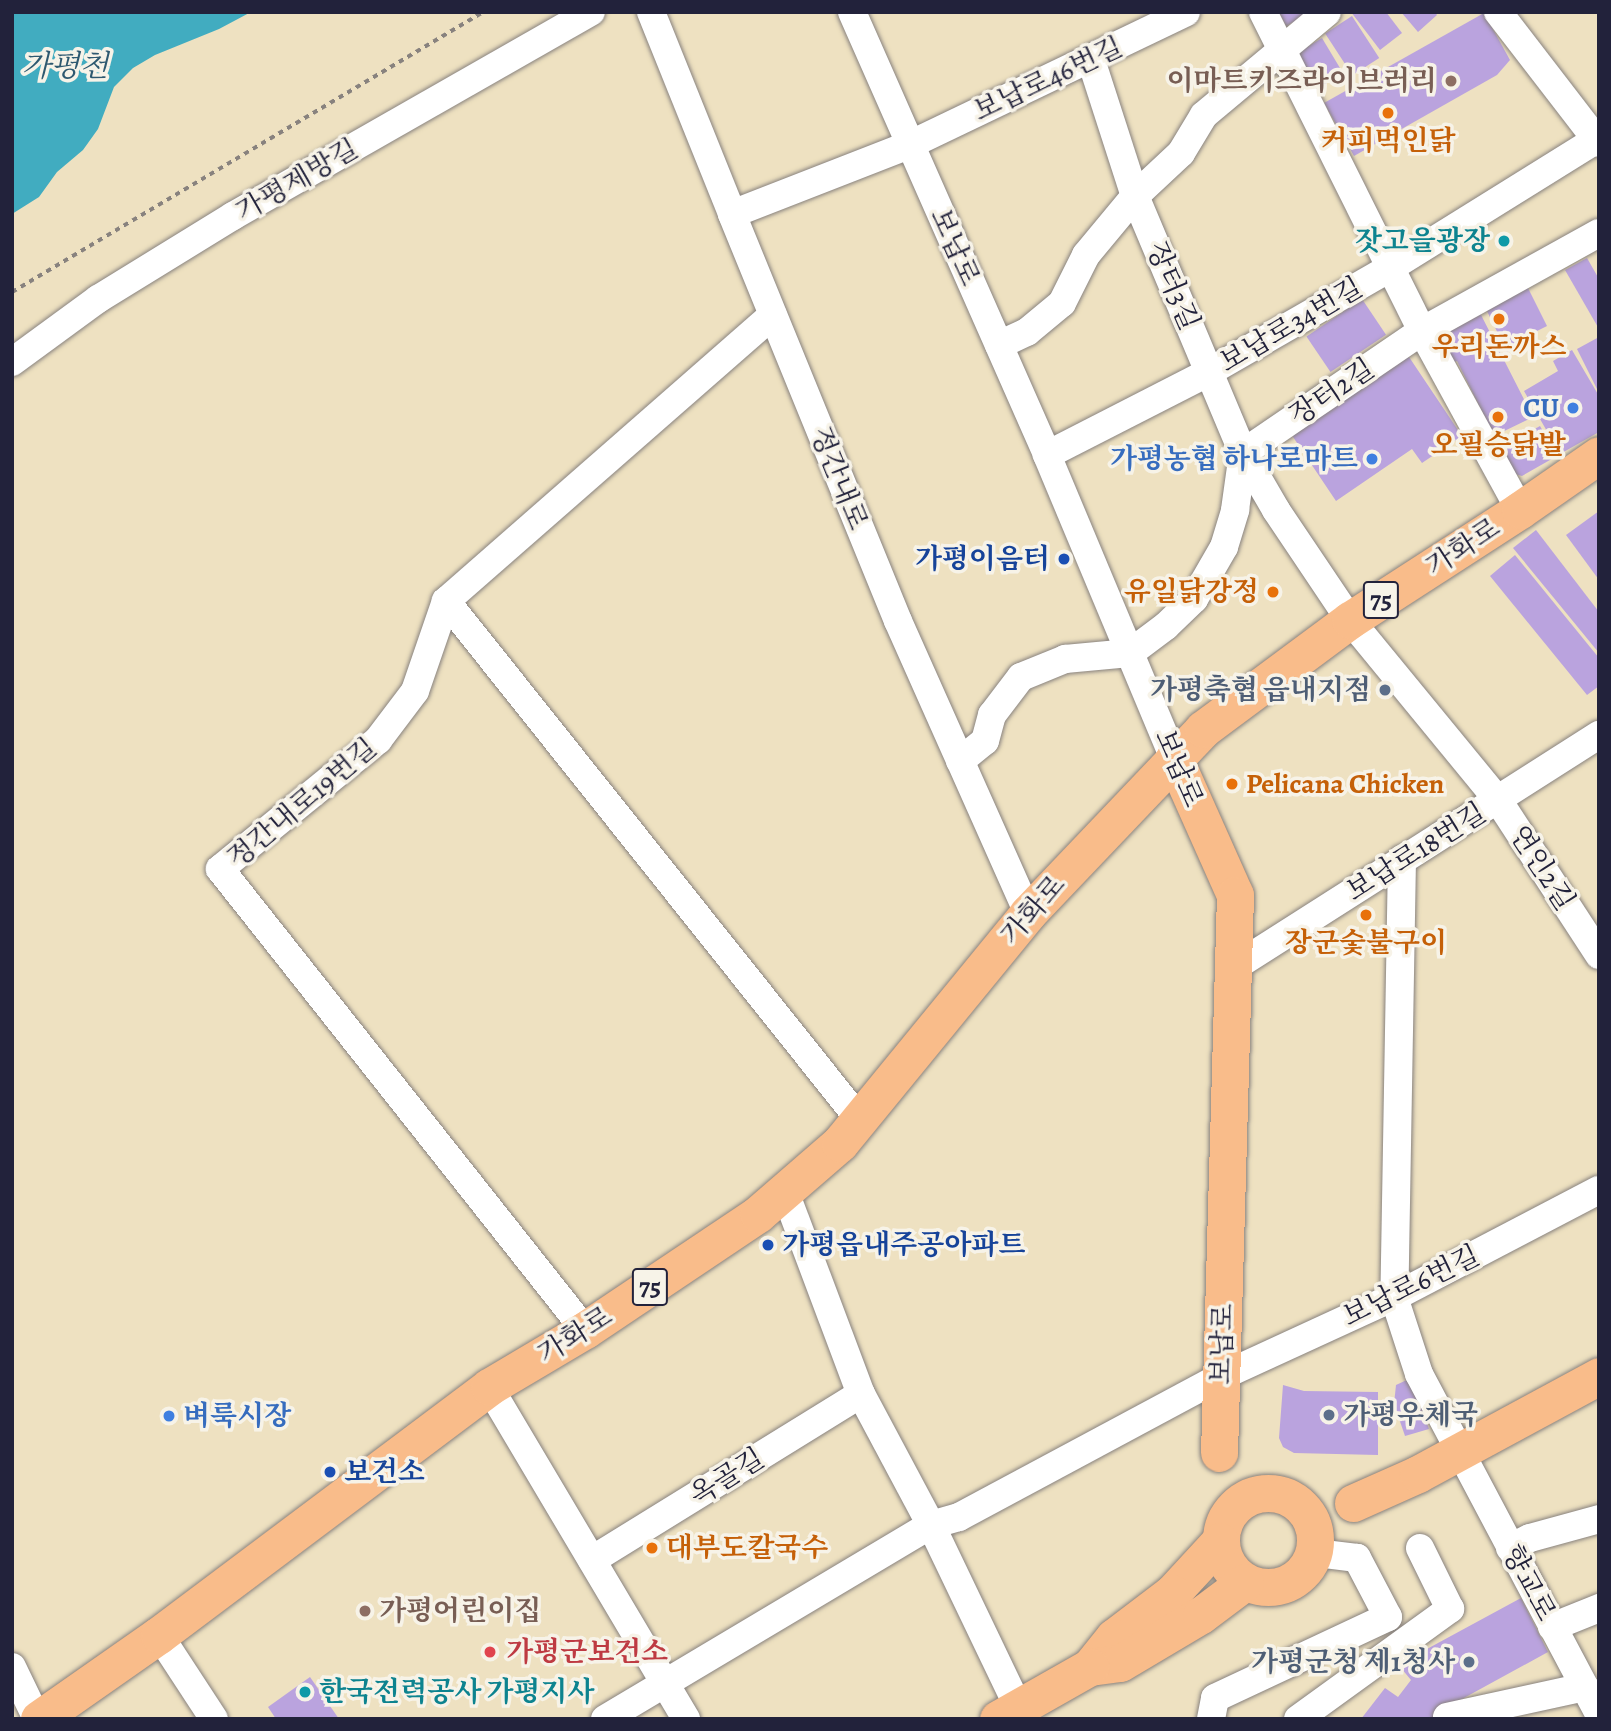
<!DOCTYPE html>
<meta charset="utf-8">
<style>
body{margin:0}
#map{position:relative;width:1611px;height:1731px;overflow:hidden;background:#eee1c1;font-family:Alegreya,"Noto Serif KR",serif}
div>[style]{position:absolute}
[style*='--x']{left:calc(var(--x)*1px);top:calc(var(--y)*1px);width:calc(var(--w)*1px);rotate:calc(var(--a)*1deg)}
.water>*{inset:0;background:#41acc0}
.building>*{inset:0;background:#baa3de;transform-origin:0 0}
.path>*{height:3.5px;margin-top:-1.75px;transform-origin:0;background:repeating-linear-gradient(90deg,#88827e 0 5px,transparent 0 10px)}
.roads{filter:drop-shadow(0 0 2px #88827e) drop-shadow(0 0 2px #88827e)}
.minor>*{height:28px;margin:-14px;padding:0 14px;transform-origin:14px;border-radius:14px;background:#fff}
.major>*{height:37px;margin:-18.5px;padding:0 18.5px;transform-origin:18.5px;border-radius:18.5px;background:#f9bc8a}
.major>.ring{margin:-18.5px;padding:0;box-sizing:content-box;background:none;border:37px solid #f9bc8a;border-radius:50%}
.dots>*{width:19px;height:19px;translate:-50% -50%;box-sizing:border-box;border:4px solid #f7f3e8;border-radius:50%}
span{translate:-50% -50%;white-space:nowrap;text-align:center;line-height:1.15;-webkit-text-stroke:7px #f7f3e8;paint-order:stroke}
.shield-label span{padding:2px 5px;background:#f7f3e8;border:2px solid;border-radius:5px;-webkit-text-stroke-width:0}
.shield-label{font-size:26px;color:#22223b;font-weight:700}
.street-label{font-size:28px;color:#22223b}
.education-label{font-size:28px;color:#785e54;font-weight:700}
.right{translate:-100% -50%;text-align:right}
.left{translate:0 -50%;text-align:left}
.food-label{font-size:28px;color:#c56008;font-weight:700}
.culture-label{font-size:28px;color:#0d838f;font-weight:700}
.shop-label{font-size:28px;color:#366cbe;font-weight:700}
.transit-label{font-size:28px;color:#164399;font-weight:700}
.service-label{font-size:28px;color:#4e5e75;font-weight:700}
.health-label{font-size:28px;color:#be3a42;font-weight:700}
.water-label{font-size:30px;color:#2e5970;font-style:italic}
.frame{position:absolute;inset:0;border:14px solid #22223b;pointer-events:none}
</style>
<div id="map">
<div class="water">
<div style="clip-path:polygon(12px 12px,251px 12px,219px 29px,155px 55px,133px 68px,114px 87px,98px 129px,83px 150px,57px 172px,39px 197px,12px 214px)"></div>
</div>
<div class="building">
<div style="clip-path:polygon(1279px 12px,1312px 12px,1286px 26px)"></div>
<div style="clip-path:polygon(1351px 12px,1386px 12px,1402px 33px,1380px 50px)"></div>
<div style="clip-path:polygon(1401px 12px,1435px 12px,1437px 15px,1418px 32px)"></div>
<div style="clip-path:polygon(1484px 13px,1510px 60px,1497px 75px,1354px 156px,1324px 103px)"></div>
<div style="left:1352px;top:16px;width:50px;height:32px;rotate:57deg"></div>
<div style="left:1322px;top:38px;width:41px;height:36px;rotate:59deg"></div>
<div style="clip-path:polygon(1587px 258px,1599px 279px,1599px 329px,1565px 270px)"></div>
<div style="clip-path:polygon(1527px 286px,1547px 326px,1521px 339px,1523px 344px,1507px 352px,1485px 307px)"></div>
<div style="left:1362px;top:299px;width:43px;height:67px;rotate:56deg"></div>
<div style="clip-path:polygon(1477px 307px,1533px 417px,1494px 436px,1457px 361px,1452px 363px,1438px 337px)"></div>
<div style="clip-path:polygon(1599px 337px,1599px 393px,1577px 349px)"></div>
<div style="clip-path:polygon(1572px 350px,1599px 396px,1599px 432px,1560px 454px,1524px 391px,1558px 371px,1553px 361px)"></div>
<div style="clip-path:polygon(1405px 351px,1462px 436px,1422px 463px,1412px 449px,1336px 501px,1289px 431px)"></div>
<div style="clip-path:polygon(1540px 426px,1557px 456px,1522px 476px,1508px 472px,1496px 450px)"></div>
<div style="clip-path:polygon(1599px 511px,1599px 580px,1566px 535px)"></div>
<div style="clip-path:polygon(1536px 530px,1599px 612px,1599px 653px,1513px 548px)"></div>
<div style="clip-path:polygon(1515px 555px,1599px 658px,1599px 686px,1587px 695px,1490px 576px)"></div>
<div style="clip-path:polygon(1411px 1378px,1429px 1429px,1405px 1436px,1394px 1404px,1396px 1385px)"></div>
<div style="clip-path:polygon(1283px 1385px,1304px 1391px,1378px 1392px,1378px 1455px,1294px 1453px,1283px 1447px,1279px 1438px)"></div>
<div style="clip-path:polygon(1521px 1598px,1548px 1652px,1442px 1710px,1440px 1719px,1361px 1719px,1385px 1688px,1398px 1697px,1411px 1680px,1401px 1668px,1414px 1656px)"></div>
<div style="clip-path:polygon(310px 1677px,339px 1719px,276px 1719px,268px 1707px)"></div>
</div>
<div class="path">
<div style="--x:12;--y:292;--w:548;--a:-30.73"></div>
</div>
<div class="roads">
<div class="minor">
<div style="--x:651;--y:12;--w:218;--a:68.1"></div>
<div style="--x:852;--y:12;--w:484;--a:66.2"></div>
<div style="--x:1047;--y:455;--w:329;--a:67.3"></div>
<div style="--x:1263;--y:12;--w:356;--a:63.5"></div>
<div style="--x:1422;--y:331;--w:204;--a:61.3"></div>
<div style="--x:1498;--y:12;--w:165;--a:52.4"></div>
<div style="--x:1091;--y:60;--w:143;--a:72.1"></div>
<div style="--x:1135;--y:196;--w:279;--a:67.2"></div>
<div style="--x:1243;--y:453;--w:66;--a:59.9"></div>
<div style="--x:1276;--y:510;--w:133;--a:56.1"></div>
<div style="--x:1350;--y:620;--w:233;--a:50.6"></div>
<div style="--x:1498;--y:800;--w:185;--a:56.9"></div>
<div style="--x:999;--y:345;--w:31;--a:-25"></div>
<div style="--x:1027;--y:332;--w:45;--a:-39.6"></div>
<div style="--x:1062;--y:303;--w:54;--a:-63.4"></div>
<div style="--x:1086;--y:255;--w:77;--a:-50.3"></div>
<div style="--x:1135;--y:196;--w:63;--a:-43.1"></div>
<div style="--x:1181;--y:153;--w:44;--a:-58.8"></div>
<div style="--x:1204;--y:115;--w:160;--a:-39.9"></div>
<div style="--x:12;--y:362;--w:107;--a:-36.2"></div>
<div style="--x:98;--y:299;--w:158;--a:-31.6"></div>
<div style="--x:233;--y:216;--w:412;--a:-29.7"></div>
<div style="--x:1047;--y:455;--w:182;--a:-27.1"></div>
<div style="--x:1209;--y:372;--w:209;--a:-29.9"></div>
<div style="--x:1390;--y:268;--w:246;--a:-31.9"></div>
<div style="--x:446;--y:601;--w:662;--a:51.43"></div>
<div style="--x:960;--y:761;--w:32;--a:-39"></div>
<div style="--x:985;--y:741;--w:27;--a:-75"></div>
<div style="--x:992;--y:715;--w:48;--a:-52.7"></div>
<div style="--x:1021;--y:677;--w:48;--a:-22.2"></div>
<div style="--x:1065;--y:659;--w:65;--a:-5.3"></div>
<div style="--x:1130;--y:653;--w:45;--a:-36.9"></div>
<div style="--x:1166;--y:626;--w:39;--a:-44"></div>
<div style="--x:1194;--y:599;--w:60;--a:-60"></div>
<div style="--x:1224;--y:547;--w:39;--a:-73"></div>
<div style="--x:1235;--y:510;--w:58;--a:-82"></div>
<div style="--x:1243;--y:453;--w:217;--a:-34.3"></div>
<div style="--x:1422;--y:331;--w:202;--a:-29"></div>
<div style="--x:1402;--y:859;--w:438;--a:91"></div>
<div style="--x:1394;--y:1297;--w:81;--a:72"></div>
<div style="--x:1419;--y:1374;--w:385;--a:62.1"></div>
<div style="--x:1028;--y:913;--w:320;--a:-114"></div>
<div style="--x:898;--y:621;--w:440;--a:-112.2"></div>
<div style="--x:732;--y:214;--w:190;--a:-21.3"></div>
<div style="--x:909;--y:145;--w:307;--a:-25.6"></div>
<div style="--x:1233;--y:968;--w:434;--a:-32.5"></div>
<div style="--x:785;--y:1192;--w:216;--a:69.4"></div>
<div style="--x:861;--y:1394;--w:149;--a:61.9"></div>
<div style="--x:931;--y:1525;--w:215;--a:64.4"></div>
<div style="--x:585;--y:1330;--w:588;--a:-128.37"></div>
<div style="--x:220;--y:869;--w:204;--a:-39.2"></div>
<div style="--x:378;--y:740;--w:61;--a:-52.9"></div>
<div style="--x:415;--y:691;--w:95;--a:-71"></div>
<div style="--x:446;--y:601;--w:434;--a:-41.2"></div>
<div style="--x:489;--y:1387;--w:386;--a:59.3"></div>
<div style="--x:1510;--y:1548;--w:22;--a:-27"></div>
<div style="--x:1530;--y:1538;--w:72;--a:-15.4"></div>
<div style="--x:592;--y:1560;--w:316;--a:-31.7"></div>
<div style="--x:1552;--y:1627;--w:51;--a:-22"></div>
<div style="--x:159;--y:1635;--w:100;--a:56.8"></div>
<div style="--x:12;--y:1667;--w:58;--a:64.3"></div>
<div style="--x:1447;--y:1717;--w:141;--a:-12.3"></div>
<div style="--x:605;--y:1719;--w:379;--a:-30.8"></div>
<div style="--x:931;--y:1525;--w:29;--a:-16"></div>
<div style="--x:959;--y:1517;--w:296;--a:-28.2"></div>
<div style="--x:1220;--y:1377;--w:192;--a:-24.7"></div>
<div style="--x:1394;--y:1297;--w:231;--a:-27.6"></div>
<div style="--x:1211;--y:1719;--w:21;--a:-79"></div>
<div style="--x:1215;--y:1698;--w:191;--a:-25.1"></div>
<div style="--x:1388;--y:1617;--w:67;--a:-117.7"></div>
<div style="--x:1357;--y:1558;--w:38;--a:-173"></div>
<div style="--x:1298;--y:1719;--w:188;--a:-35.9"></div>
<div style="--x:1450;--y:1609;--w:68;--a:-116.2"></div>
</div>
<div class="major">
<div style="--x:1174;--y:758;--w:150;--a:66"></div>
<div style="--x:1235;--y:895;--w:558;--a:91.64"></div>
<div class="ring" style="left:1221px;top:1493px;width:57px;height:57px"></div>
<div style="--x:1353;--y:1503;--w:71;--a:-24"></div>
<div style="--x:1418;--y:1474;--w:206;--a:-28.4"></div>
<div style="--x:1220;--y:1541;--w:71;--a:132.7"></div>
<div style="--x:1172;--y:1593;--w:73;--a:142.8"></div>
<div style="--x:1114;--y:1637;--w:38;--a:129"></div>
<div style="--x:1090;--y:1667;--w:30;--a:-8"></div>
<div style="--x:1120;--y:1663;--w:94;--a:-30.7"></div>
<div style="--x:1201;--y:1615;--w:55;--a:-36.9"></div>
<div style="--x:39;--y:1719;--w:146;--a:-35"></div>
<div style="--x:159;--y:1635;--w:413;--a:-36.9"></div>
<div style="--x:489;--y:1387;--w:112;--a:-30.7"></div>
<div style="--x:585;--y:1330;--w:208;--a:-33.8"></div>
<div style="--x:758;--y:1214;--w:108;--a:-40.9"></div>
<div style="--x:840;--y:1143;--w:297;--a:-50.7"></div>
<div style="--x:1028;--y:913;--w:254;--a:-46.4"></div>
<div style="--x:1203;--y:729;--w:183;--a:-36.6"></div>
<div style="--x:1350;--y:620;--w:202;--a:-32.9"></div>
<div style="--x:1520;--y:510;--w:96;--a:-34.8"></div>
<div style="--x:998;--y:1719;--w:106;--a:-29.5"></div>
</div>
</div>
<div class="dots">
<div style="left:1451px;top:81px;background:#8d6e63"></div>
<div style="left:1388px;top:113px;background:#e8710a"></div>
<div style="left:1504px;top:241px;background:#0f9aa8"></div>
<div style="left:1499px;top:319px;background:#e8710a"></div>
<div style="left:1573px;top:408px;background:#3f7fe0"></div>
<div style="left:1498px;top:417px;background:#e8710a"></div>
<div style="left:1372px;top:459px;background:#3f7fe0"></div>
<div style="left:1064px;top:559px;background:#1a4fb4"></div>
<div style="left:1273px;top:592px;background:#e8710a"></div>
<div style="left:1385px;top:690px;background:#5c6f8a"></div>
<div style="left:1232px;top:784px;background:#e8710a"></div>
<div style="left:1366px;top:915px;background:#e8710a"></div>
<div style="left:768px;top:1245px;background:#1a4fb4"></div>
<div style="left:1329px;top:1415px;background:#5c6f8a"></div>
<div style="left:169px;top:1416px;background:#3f7fe0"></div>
<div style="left:330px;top:1472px;background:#1a4fb4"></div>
<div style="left:652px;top:1548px;background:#e8710a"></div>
<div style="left:365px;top:1611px;background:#8d6e63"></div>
<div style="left:490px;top:1652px;background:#e0444e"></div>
<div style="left:1469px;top:1662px;background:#5c6f8a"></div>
<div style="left:305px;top:1692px;background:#0f9aa8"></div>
</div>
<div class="shield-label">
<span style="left:1381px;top:600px">75</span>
<span style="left:650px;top:1287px">75</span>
</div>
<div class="street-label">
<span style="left:1048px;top:79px;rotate:-25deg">보납로46번길</span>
<span style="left:297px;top:180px;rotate:-30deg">가평제방길</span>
<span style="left:955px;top:247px;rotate:66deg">보납로</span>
<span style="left:1173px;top:286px;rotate:67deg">장터3길</span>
<span style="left:1291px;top:325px;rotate:-30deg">보납로34번길</span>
<span style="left:1332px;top:392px;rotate:-34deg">장터2길</span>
<span style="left:839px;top:478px;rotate:68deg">정간내로</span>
<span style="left:1463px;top:547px;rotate:-33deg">가화로</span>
<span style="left:1179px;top:768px;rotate:67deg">보납로</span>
<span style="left:302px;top:803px;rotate:-40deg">정간내로19번길</span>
<span style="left:1416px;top:852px;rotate:-32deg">보납로18번길</span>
<span style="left:1542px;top:868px;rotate:57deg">연인2길</span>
<span style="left:1033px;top:910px;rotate:-49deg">가화로</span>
<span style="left:1411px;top:1286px;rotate:-26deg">보납로6번길</span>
<span style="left:575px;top:1335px;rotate:-32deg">가화로</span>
<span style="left:1222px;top:1344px;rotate:-88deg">보납로</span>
<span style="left:727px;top:1477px;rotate:-32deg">옥골길</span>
<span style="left:1529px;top:1583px;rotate:62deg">향교로</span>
</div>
<div class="education-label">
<span class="right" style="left:1437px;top:81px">이마트키즈라이브러리</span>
<span class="left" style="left:379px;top:1611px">가평어린이집</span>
</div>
<div class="food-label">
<span style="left:1388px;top:141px">커피먹인닭</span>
<span style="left:1499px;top:347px">우리돈까스</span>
<span style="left:1498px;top:445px">오필승닭발</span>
<span class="right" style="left:1259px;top:592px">유일닭강정</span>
<span class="left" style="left:1246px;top:784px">Pelicana Chicken</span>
<span style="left:1366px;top:943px">장군숯불구이</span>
<span class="left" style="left:666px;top:1548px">대부도칼국수</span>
</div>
<div class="culture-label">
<span class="right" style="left:1490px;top:241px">잣고을광장</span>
<span class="left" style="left:319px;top:1692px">한국전력공사 가평지사</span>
</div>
<div class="shop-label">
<span class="right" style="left:1559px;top:408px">CU</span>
<span class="right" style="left:1358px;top:459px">가평농협 하나로마트</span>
<span class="left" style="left:183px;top:1416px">벼룩시장</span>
</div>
<div class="transit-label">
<span class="right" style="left:1050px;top:559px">가평이음터</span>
<span class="left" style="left:782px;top:1245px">가평읍내주공아파트</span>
<span class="left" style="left:344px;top:1472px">보건소</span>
</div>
<div class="service-label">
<span class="right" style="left:1371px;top:690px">가평축협 읍내지점</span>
<span class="left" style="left:1343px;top:1415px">가평우체국</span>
<span class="right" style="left:1455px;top:1662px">가평군청 제1청사</span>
</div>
<div class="health-label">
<span class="left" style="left:506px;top:1652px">가평군보건소</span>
</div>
<div class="water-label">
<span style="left:65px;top:66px">가평천</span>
</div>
<div class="frame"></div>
</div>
